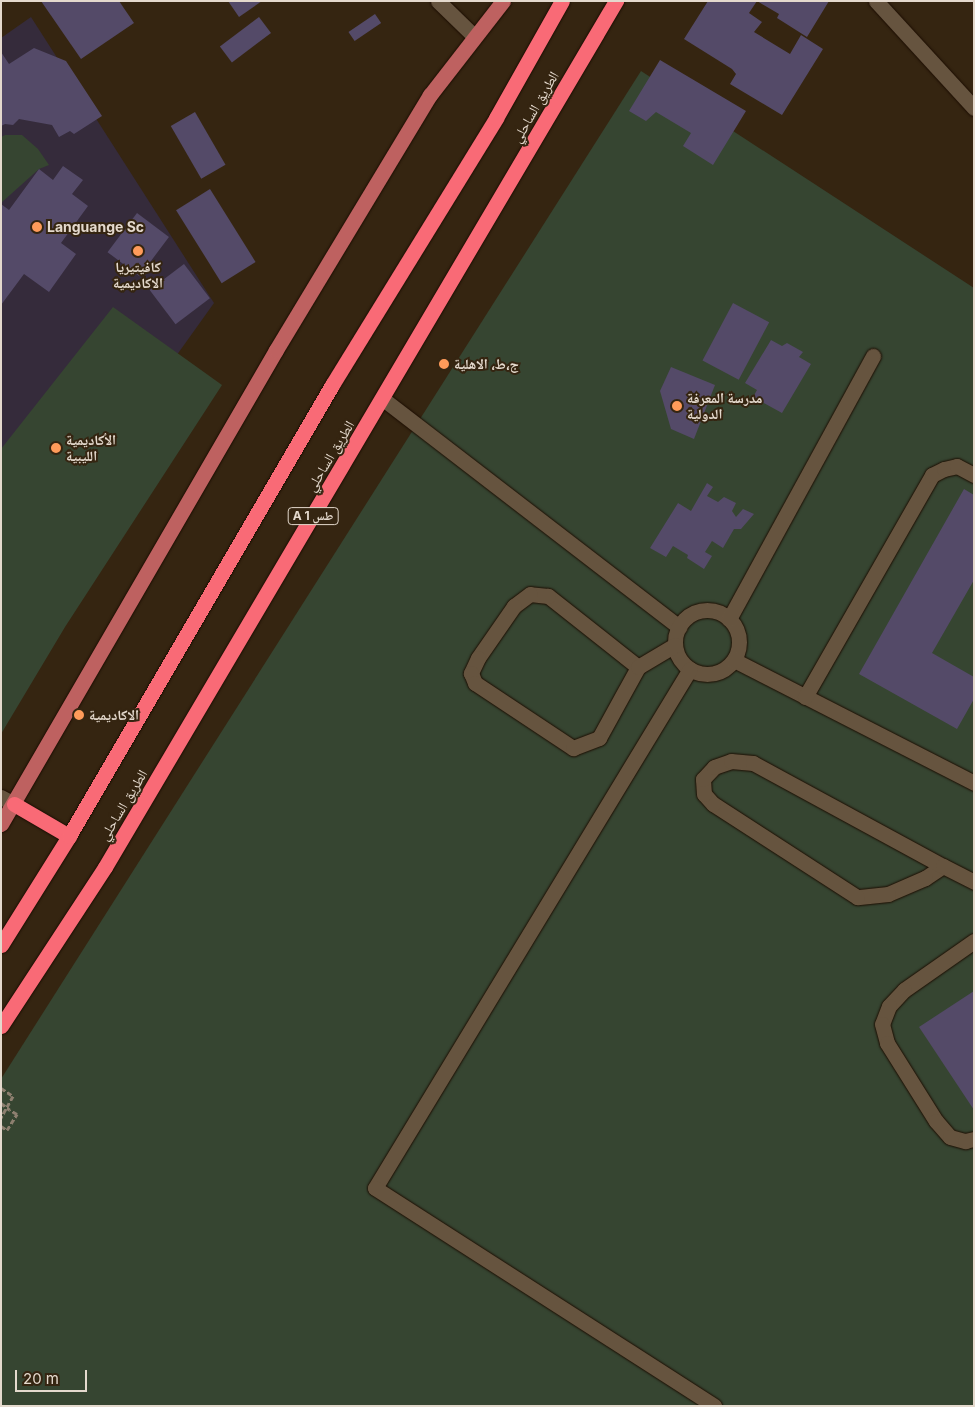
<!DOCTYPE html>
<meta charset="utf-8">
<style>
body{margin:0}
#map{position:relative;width:975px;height:1407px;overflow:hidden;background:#352511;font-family:Inter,"Noto Naskh Arabic",sans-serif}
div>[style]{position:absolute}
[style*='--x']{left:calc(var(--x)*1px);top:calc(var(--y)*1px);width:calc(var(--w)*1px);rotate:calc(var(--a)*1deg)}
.education>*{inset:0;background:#352b3b}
.green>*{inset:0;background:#364531}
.building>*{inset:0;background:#544a68;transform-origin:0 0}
.path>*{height:3px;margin-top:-1.5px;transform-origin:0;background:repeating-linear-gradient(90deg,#8d7f6f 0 5px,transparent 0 7.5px)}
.roads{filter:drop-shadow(0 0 1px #1c0d00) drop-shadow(0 0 1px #1c0d00)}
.minor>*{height:15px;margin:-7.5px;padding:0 7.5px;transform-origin:7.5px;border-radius:7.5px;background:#66543f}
.minor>.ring{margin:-7.5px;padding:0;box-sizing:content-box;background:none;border:15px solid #66543f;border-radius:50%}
.major>*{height:15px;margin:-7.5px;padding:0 7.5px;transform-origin:7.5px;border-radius:7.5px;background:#be6160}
.highway>*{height:15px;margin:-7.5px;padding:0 7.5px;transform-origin:7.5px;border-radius:7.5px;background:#f96a76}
.path-bridge>*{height:3px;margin-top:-1.5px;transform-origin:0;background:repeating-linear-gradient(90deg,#8d7f6f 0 5px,transparent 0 7.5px)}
.dots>*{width:14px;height:14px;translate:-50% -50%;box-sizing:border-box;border:2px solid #352511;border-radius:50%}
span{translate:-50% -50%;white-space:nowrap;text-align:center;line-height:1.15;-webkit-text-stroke:4px #352511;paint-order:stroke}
.shield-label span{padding:1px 4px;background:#352511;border:1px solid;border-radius:4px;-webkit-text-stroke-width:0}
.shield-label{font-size:12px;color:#e4d9cd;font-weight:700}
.street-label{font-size:14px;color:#e4d9cd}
.poi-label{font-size:14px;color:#e4d9cd;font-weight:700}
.left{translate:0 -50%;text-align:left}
.frame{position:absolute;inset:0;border:2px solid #e4d9cd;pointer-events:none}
.scale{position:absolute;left:15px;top:1370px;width:72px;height:22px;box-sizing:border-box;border:2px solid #e4d9cd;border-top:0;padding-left:6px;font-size:15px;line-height:18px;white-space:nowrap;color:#e4d9cd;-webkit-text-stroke:4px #352511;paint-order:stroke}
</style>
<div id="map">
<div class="education">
<div style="clip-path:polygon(31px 17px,214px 303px,1px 601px,1px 38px)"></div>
</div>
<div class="green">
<div style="clip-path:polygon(641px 71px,974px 288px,974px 1406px,1px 1406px,1px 1079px)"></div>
<div style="clip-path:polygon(5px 135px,22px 135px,38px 149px,49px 165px,39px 169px,1px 203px,1px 137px)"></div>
<div style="clip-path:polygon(113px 307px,222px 385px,65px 627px,1px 734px,1px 449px)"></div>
</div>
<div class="building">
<div style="clip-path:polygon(41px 1px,119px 1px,134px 23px,81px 59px)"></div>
<div style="clip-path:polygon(228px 1px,262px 1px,239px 17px)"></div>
<div style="clip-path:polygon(708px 1px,757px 1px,749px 13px,762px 22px,754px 32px,790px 54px,801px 35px,823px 49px,782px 115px,730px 84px,736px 74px,732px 69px,684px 39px)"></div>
<div style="clip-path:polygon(757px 1px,829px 1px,807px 37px,777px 18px,779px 14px)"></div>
<div style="left:375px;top:14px;width:11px;height:32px;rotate:56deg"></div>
<div style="left:259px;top:17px;width:20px;height:49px;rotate:53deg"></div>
<div style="clip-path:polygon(34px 48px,66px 61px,102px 116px,74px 134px,70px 131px,59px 137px,52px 125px,19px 119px,13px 125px,5px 124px,1px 126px,1px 52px,9px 64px)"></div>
<div style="clip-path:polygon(660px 60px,746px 111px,713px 165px,683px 146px,691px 133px,656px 112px,646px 121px,629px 111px)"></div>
<div style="left:195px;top:112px;width:61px;height:28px;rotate:60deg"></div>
<div style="clip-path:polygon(63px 166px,83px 180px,72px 194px,88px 206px,61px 243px,76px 254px,49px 292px,24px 274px,1px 305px,1px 204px,9px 210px,39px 169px,53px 180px)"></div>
<div style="left:210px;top:189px;width:86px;height:40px;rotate:58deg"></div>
<div style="left:137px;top:213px;width:40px;height:49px;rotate:37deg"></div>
<div style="left:184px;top:264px;width:43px;height:43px;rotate:53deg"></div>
<div style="left:733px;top:303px;width:41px;height:65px;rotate:28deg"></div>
<div style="clip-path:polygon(771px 340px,782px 346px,787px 343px,803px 352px,799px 357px,811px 364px,782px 413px,753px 397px,757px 390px,745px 383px)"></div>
<div style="clip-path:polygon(671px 367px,715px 385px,694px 439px,671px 429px,660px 391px)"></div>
<div style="clip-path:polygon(707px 483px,713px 487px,707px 496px,718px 502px,724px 497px,736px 503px,732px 511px,736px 517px,743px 509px,754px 514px,741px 529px,734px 529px,723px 548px,712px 541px,705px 552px,712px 556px,704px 569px,687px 558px,688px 555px,673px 546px,666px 557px,650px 548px,678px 503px,691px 511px)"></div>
<div style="clip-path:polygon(964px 489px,974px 495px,974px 580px,932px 653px,974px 677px,974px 699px,957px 729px,859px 674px)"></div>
<div style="clip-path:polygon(974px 991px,974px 1110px,919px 1027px)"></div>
</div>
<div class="path">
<div style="--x:1;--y:1088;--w:14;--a:34"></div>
<div style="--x:13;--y:1096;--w:25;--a:119"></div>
<div style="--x:1;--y:1126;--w:7;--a:34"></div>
<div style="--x:7;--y:1130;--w:19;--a:-58"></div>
<div style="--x:17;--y:1114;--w:8;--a:-150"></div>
</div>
<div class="roads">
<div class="minor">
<div style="--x:438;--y:1;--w:50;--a:44.2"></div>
<div style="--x:876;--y:1;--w:145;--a:47.5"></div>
<div style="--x:383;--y:399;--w:374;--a:37.6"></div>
<div class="ring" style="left:675px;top:610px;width:49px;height:49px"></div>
<div style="--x:729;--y:619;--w:300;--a:-61.3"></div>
<div style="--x:734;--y:660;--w:270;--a:27.1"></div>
<div style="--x:638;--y:667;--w:115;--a:-141.7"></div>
<div style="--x:548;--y:596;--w:18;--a:-174"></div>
<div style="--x:530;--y:594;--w:20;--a:143"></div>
<div style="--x:514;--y:606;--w:63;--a:124.7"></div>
<div style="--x:478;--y:658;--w:17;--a:115"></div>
<div style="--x:471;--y:673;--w:11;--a:68"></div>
<div style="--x:475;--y:683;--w:118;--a:33.6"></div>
<div style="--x:573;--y:748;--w:28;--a:-21"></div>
<div style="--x:599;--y:738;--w:81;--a:-61.2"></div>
<div style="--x:638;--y:667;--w:43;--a:-30.7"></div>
<div style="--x:690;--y:669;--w:607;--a:121.26"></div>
<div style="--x:375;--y:1188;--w:403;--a:32.7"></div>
<div style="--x:805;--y:697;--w:256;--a:-60.2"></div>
<div style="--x:932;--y:475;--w:13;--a:-27"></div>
<div style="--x:944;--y:469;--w:13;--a:-13"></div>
<div style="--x:957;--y:466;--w:19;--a:28"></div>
<div style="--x:1;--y:797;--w:15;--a:28"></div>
<div style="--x:943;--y:866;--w:22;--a:146"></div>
<div style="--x:925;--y:878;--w:40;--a:156.6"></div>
<div style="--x:888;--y:894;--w:31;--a:174"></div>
<div style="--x:857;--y:897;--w:171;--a:-147.1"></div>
<div style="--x:713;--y:804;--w:13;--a:-132"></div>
<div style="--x:704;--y:794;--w:15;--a:-94"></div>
<div style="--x:703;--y:779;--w:16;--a:-47"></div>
<div style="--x:714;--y:767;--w:18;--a:-19"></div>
<div style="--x:731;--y:761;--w:22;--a:5"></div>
<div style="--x:753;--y:763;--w:216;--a:28.5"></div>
<div style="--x:943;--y:866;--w:35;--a:27"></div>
<div style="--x:974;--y:941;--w:85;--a:145"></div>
<div style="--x:904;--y:990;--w:22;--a:133"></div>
<div style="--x:889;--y:1006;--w:19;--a:111"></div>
<div style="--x:882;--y:1024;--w:20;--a:75"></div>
<div style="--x:887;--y:1043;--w:92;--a:57.9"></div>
<div style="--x:936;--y:1121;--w:21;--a:49"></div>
<div style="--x:950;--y:1137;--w:16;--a:15"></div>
<div style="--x:965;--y:1141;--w:9;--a:-13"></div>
</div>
<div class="major">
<div style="--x:1;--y:824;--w:548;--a:-59.88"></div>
<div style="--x:276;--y:350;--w:298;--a:-58.9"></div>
<div style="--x:430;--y:95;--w:119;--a:-52.2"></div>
</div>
<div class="highway">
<div style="--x:14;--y:804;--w:64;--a:30.2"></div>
<div style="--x:1;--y:945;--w:128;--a:-58"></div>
<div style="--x:69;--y:836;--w:522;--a:-59.75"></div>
<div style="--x:332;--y:385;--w:313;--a:-58.4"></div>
<div style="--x:496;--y:118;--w:134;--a:-60.6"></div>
<div style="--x:1;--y:1026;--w:190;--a:-56.8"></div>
<div style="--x:105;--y:867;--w:1006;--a:-59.46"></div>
</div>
</div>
<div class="path-bridge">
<div style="--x:1;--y:1103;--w:11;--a:38"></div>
</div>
<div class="dots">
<div style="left:37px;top:227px;background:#ff9b5a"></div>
<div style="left:138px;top:251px;background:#ff9b5a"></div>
<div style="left:444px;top:364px;background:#ff9b5a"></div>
<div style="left:677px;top:406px;background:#ff9b5a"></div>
<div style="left:56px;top:448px;background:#ff9b5a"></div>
<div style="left:79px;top:715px;background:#ff9b5a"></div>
</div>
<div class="shield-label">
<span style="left:313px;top:516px">A 1 طس</span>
</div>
<div class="street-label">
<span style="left:535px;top:107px;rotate:-60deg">الطريق الساحلي</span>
<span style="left:330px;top:456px;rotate:-59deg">الطريق الساحلي</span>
<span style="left:123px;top:805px;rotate:-59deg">الطريق الساحلي</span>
</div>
<div class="poi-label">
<span class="left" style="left:47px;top:227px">Languange Sc</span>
<span style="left:138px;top:275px">كافيتيريا<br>الاكاديمية</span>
<span class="left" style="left:454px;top:364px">ج،ط، الاهلية</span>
<span class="left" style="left:687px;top:406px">مدرسة المعرفة<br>الدولية</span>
<span class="left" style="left:66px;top:448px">الأكاديمية<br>الليبية</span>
<span class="left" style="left:89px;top:715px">الاكاديمية</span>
</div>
<div class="frame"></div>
<div class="scale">20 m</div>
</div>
